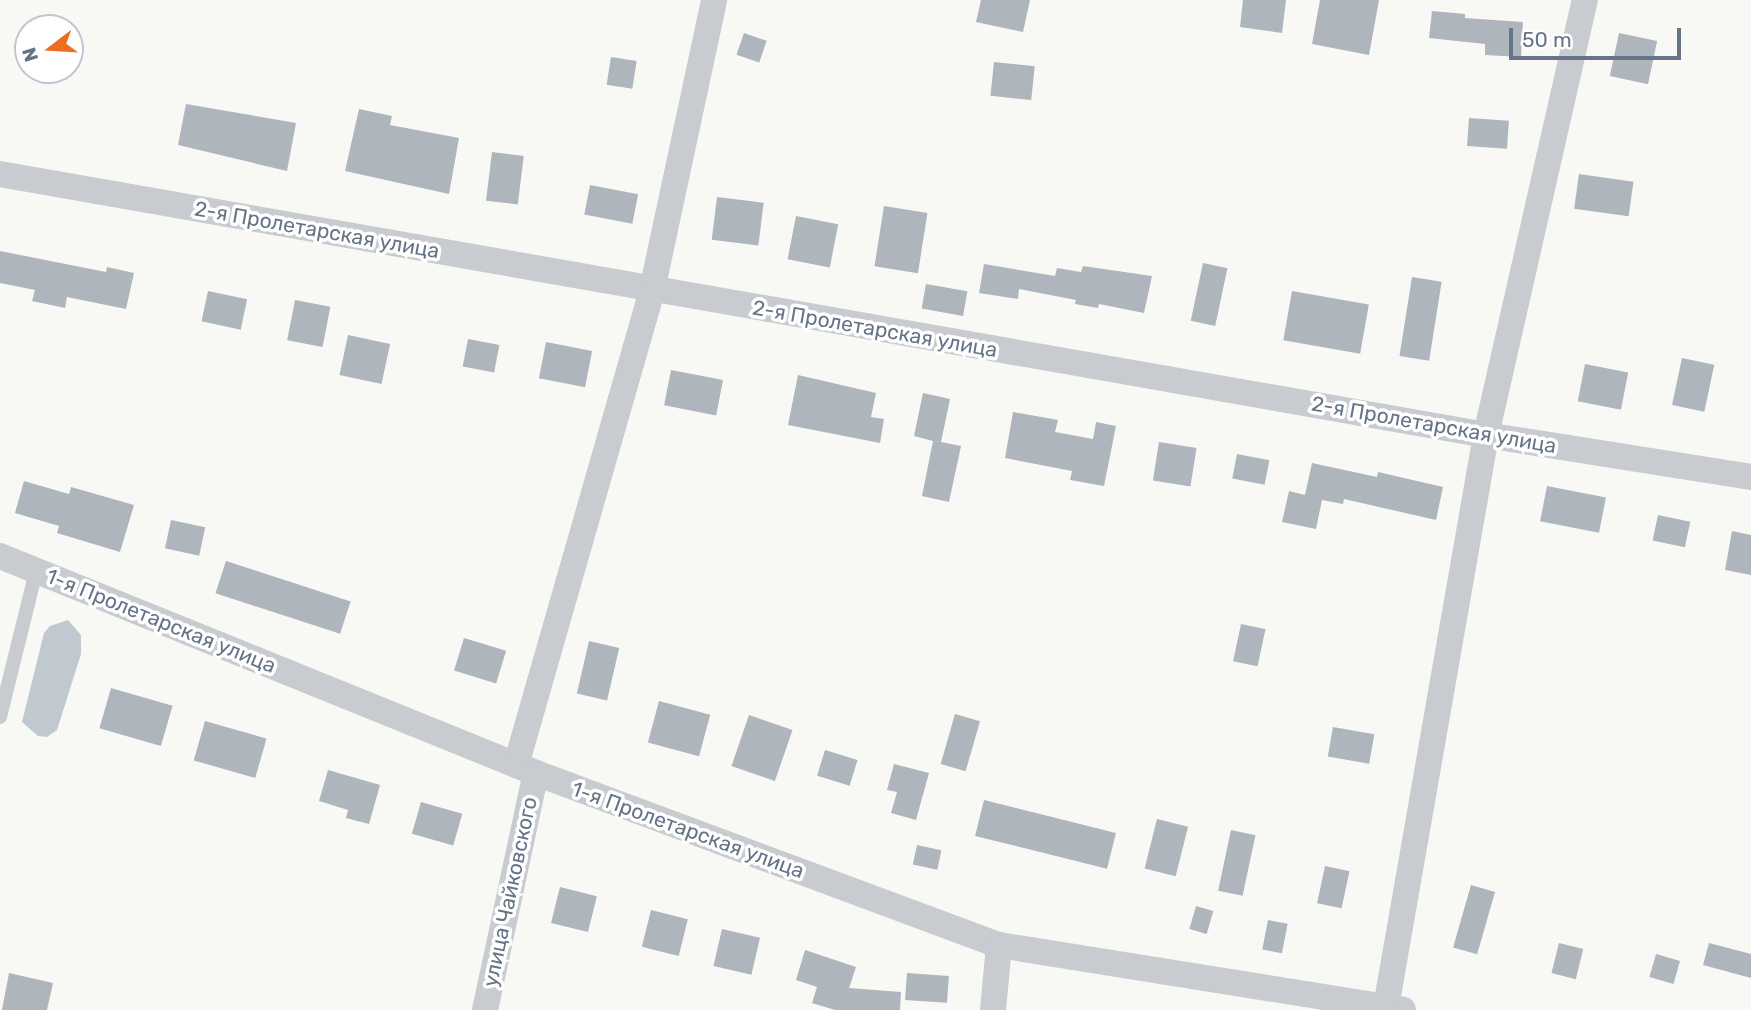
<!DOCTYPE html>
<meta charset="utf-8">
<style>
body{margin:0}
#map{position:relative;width:1751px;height:1010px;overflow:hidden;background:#f8f8f5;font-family:Rubik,sans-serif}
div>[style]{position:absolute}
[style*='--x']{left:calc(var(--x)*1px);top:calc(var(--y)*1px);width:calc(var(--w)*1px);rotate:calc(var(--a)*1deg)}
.water>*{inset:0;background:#c0c9cf}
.building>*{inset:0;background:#afb5bd;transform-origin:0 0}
.lane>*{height:14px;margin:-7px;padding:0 7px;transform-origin:7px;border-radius:7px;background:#c8cbcf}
.street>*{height:26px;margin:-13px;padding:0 13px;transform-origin:13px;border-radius:13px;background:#c8cbcf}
span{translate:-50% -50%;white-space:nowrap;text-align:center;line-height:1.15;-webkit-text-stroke:7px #fff;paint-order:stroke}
.street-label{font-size:21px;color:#667488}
.north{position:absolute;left:14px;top:14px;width:70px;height:70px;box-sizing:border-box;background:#fff;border:2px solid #c2c7cf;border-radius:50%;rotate:253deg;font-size:19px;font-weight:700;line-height:28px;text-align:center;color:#667488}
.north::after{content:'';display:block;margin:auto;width:24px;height:32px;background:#ec6e21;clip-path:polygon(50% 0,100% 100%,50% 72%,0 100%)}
.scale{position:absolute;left:1509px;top:28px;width:172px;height:32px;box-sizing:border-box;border:4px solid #667488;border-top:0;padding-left:9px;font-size:21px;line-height:24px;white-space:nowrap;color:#667488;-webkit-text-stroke:5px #fff;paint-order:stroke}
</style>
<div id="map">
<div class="water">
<div style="clip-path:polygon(68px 620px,81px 635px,81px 654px,57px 730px,47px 737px,38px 736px,22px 722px,44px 633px,50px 626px)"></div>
</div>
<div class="building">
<div style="clip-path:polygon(981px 0,1030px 0,1023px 32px,976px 22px)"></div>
<div style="clip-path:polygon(1243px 0,1286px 0,1282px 33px,1240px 27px)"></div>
<div style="clip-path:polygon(1320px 0,1379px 0,1369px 55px,1312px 44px)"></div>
<div style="clip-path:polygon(1432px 11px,1465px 14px,1465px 18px,1523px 22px,1521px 57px,1485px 55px,1485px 44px,1429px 38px)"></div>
<div style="left:744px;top:33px;width:24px;height:23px;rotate:19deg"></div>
<div style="left:1619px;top:33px;width:39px;height:44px;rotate:12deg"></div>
<div style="left:611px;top:57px;width:26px;height:28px;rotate:9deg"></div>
<div style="left:994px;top:62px;width:41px;height:34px;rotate:6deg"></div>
<div style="clip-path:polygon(186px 104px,296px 123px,287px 171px,178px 145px)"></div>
<div style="clip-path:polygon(359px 109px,392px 116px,390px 125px,459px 138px,449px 194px,345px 171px)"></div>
<div style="left:1469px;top:118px;width:40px;height:28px;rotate:4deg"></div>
<div style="left:492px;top:152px;width:32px;height:49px;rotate:7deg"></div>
<div style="left:1579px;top:174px;width:55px;height:35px;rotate:8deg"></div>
<div style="left:590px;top:185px;width:49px;height:30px;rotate:11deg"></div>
<div style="left:717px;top:197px;width:47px;height:43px;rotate:7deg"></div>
<div style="left:884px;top:206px;width:44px;height:61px;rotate:9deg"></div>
<div style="left:796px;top:216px;width:43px;height:44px;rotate:11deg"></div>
<div style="clip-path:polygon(0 251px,106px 272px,107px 267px,134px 273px,126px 309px,67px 297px,65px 308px,32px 301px,35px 290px,0 283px)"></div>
<div style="left:1203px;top:263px;width:25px;height:59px;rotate:12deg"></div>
<div style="clip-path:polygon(984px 264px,1055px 276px,1057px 268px,1081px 272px,1083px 266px,1152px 276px,1144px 313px,1099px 304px,1098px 308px,1075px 304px,1076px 300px,1019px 289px,1018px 299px,979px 293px)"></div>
<div style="left:1412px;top:277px;width:30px;height:80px;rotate:9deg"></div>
<div style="left:926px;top:284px;width:42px;height:25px;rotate:10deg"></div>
<div style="left:208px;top:291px;width:40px;height:31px;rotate:12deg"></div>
<div style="left:1292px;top:291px;width:78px;height:50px;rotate:10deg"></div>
<div style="left:295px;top:300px;width:36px;height:41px;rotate:11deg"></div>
<div style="left:348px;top:335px;width:43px;height:41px;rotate:12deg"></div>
<div style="left:468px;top:339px;width:32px;height:28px;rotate:11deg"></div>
<div style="left:546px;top:342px;width:47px;height:37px;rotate:11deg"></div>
<div style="left:1682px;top:358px;width:33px;height:48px;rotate:12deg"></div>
<div style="left:1585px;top:364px;width:44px;height:38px;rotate:11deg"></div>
<div style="left:671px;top:370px;width:53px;height:36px;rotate:11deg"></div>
<div style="clip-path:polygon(798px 375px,876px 393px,871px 417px,884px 419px,880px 443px,788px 425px)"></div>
<div style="clip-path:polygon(923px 393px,950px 399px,941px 442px,961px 446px,949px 502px,922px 496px,933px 441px,914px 436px)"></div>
<div style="clip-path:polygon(1013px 412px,1058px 420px,1055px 432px,1093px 439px,1096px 422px,1116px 426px,1104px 486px,1070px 480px,1072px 471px,1005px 458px)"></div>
<div style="left:1159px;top:442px;width:38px;height:39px;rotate:9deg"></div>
<div style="left:1237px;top:454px;width:33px;height:25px;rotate:11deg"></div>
<div style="clip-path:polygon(1312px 463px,1377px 477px,1378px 472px,1443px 487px,1436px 520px,1344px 499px,1343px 504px,1322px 500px,1316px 529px,1282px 522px,1289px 491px,1305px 495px)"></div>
<div style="clip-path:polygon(24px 481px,69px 494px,71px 487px,134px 505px,120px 552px,57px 533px,59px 526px,15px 513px)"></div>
<div style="left:1547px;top:486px;width:60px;height:36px;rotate:11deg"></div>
<div style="left:1658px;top:515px;width:33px;height:26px;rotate:12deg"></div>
<div style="left:171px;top:520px;width:35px;height:29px;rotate:12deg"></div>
<div style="clip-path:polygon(1732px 531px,1751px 535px,1751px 575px,1725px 570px)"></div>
<div style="left:226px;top:561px;width:131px;height:34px;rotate:18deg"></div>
<div style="left:1241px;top:624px;width:25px;height:38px;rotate:12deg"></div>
<div style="left:464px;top:638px;width:44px;height:34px;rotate:17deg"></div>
<div style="left:589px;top:641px;width:31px;height:54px;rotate:13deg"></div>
<div style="left:111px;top:688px;width:64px;height:42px;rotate:16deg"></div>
<div style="left:659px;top:701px;width:53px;height:43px;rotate:15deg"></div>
<div style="left:955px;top:714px;width:26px;height:52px;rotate:16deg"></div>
<div style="left:749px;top:715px;width:46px;height:54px;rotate:19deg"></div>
<div style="left:205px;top:721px;width:64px;height:41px;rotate:16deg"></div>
<div style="left:1333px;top:727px;width:42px;height:30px;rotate:10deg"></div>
<div style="left:825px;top:750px;width:34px;height:27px;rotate:17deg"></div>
<div style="clip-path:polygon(894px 764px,929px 773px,916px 820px,891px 813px,897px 792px,887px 790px)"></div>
<div style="clip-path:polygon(328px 770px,380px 785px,369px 824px,346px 818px,348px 810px,319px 801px)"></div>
<div style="left:984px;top:800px;width:136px;height:37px;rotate:14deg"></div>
<div style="left:421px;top:802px;width:43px;height:33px;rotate:16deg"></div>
<div style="left:1157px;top:819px;width:32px;height:51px;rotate:14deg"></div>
<div style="left:1231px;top:830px;width:25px;height:62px;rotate:12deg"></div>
<div style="left:917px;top:845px;width:25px;height:20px;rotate:12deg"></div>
<div style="left:1325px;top:866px;width:25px;height:38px;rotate:12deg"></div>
<div style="left:1471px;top:885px;width:25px;height:65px;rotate:16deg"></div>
<div style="left:560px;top:887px;width:38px;height:37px;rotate:14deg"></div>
<div style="left:1196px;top:906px;width:18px;height:24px;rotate:16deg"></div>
<div style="left:651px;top:910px;width:38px;height:38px;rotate:14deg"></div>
<div style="left:1268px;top:920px;width:20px;height:30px;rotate:11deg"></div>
<div style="left:722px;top:929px;width:39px;height:38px;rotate:13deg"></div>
<div style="left:1559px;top:943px;width:25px;height:31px;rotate:14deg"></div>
<div style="clip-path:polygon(1709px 943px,1751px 954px,1751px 978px,1703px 965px)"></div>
<div style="clip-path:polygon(805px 950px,856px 967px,849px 988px,901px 992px,900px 1010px,835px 1010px,812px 1003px,817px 987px,796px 980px)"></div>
<div style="left:1656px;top:954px;width:25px;height:24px;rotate:16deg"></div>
<div style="clip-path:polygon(9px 973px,53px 983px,47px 1010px,2px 1010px)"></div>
<div style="left:907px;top:973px;width:42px;height:27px;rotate:4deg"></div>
</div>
<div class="lane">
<div style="--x:0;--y:717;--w:150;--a:-76.1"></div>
</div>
<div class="street">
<div style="--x:0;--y:174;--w:1509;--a:9.96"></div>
<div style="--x:1486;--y:435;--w:268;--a:9"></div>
<div style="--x:0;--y:556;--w:578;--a:22.04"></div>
<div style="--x:536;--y:773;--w:494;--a:20.4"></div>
<div style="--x:999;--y:945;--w:409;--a:9.1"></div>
<div style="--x:516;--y:765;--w:494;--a:-74"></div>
<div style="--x:652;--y:290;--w:297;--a:-77.9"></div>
<div style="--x:1386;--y:1007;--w:581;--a:-80.08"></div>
<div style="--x:1486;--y:435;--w:446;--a:-77.2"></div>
<div style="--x:485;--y:1010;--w:242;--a:-77.9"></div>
<div style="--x:993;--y:1010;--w:65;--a:-84.7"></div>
</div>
<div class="street-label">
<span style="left:317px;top:230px;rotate:10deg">2-я Пролетарская улица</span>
<span style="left:875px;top:329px;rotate:10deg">2-я Пролетарская улица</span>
<span style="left:1434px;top:425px;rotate:10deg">2-я Пролетарская улица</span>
<span style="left:161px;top:621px;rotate:22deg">1-я Пролетарская улица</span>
<span style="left:688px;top:830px;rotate:20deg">1-я Пролетарская улица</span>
<span style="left:510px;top:892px;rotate:-78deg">улица Чайковского</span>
</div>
<div class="north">N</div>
<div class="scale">50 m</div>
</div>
